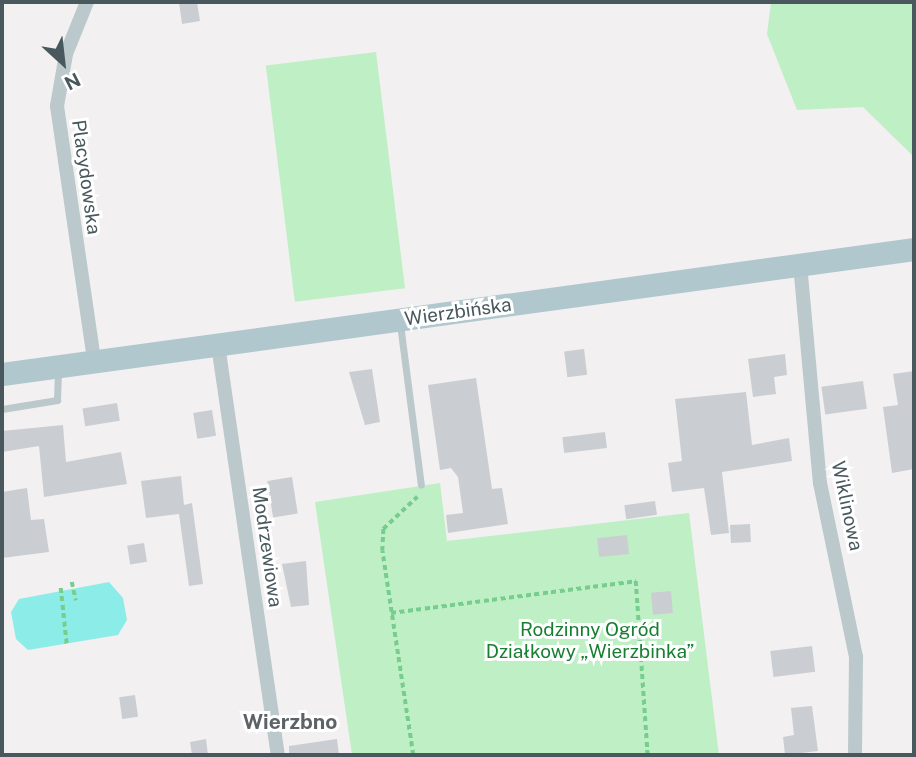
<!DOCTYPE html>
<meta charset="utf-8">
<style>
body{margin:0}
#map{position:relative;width:916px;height:757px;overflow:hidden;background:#f2f0f0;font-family:"Public Sans",sans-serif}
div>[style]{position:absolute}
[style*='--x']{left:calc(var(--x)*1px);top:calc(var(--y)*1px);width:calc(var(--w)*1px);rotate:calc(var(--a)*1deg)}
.green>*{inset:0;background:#bfefc5;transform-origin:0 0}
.water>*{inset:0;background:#8cece8}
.building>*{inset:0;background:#caced2;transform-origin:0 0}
.path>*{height:3.5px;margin-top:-1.75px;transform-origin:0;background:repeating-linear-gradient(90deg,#77cd8d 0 5px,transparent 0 8.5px)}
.service>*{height:7px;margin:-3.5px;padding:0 3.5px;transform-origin:3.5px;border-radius:3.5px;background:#bbc8cc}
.minor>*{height:14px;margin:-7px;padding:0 7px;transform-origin:7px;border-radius:7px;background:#bbc8cc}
.primary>*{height:23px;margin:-11.5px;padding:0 11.5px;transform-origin:11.5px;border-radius:11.5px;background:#b0c7ce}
span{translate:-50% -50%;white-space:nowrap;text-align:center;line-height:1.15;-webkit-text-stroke:6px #fff;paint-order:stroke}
.street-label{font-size:19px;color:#48585d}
.park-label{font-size:19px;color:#177f31}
.neighbourhood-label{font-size:21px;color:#5c6265;font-weight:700}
.frame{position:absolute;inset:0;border:4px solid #48585d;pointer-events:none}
.north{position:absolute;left:28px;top:28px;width:70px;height:70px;-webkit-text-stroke:5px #fff;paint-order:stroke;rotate:153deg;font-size:19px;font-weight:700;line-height:28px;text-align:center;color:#48585d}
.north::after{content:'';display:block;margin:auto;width:24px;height:32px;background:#48585d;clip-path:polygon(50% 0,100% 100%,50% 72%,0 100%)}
</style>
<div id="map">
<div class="green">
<div style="clip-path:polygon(771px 2px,914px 2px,914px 157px,863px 107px,797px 110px,767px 34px)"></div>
<div style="left:376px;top:52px;width:238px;height:111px;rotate:83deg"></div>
<div style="clip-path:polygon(440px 483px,447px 541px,689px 513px,719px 755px,352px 755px,315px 502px)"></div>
</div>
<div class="water">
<div style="clip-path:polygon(109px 582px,123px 598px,127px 620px,118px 635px,28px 650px,16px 639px,11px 612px,19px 599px)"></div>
</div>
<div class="building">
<div style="clip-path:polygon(179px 2px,197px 2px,200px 21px,182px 24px)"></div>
<div style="left:584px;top:349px;width:26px;height:20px;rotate:83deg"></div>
<div style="clip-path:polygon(785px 354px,787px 375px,774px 377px,776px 394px,753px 397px,748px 359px)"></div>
<div style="clip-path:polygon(372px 369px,380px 422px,365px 425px,349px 372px)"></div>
<div style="clip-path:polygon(914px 371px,914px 469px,892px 473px,883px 407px,898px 405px,893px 374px)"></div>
<div style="clip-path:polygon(476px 378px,492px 489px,502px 488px,508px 524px,448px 533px,446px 515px,463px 513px,458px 477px,451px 468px,440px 470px,428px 385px)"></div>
<div style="left:863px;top:381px;width:28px;height:42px;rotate:82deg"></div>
<div style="clip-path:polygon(746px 392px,752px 445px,789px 438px,792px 461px,722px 472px,729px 533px,711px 535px,704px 488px,672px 492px,668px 463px,682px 461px,675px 399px)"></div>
<div style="left:117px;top:403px;width:18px;height:35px;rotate:81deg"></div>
<div style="left:212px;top:410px;width:26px;height:19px;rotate:81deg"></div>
<div style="clip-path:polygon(63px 425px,66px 462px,121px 452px,127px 484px,44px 497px,39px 446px,2px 452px,2px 431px)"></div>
<div style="left:605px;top:432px;width:16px;height:43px;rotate:83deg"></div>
<div style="clip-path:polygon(181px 476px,184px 505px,192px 503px,203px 584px,189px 586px,179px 514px,146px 518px,141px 481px)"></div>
<div style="left:292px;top:477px;width:37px;height:25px;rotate:81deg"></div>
<div style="clip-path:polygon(27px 488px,31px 520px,44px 519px,49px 552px,2px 558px,2px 492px)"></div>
<div style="left:655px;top:501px;width:14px;height:31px;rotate:82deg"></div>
<div style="left:750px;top:524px;width:18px;height:20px;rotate:87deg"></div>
<div style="left:627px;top:535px;width:19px;height:30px;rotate:84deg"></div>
<div style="left:144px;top:543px;width:19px;height:17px;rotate:81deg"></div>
<div style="clip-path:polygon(306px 561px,309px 605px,291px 607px,282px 564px)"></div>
<div style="left:671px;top:591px;width:22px;height:20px;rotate:85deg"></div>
<div style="left:812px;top:646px;width:26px;height:42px;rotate:83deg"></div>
<div style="left:135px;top:695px;width:22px;height:16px;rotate:82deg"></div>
<div style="clip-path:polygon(812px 706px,818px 751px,785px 755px,783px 737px,794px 735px,791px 708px)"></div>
<div style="clip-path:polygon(206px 739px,208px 755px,192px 755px,190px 742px)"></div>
<div style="clip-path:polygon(337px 739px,339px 755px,289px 755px,289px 746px)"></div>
</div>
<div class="path">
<div style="--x:72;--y:582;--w:19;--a:78"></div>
<div style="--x:61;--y:588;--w:57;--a:84"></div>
<div style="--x:391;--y:613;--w:247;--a:-7.4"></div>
<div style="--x:636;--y:581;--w:174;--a:86.1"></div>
<div style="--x:413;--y:755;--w:206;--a:-98.6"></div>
<div style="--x:382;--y:551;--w:22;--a:-87"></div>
<div style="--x:383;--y:529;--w:47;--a:-43.3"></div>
</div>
<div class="service">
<div style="--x:400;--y:324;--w:162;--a:82.6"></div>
<div style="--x:2;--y:409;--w:56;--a:-9.3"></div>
<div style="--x:57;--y:400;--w:30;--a:-88"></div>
</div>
<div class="minor">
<div style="--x:87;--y:2;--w:56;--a:112"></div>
<div style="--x:66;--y:54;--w:53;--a:99.8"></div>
<div style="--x:57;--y:106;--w:258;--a:81.7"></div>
<div style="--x:800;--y:264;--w:220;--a:84.8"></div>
<div style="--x:820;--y:483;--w:178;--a:78.3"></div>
<div style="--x:856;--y:657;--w:98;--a:90.6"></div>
<div style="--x:218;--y:345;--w:414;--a:81.7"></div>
</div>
<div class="primary">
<div style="--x:2;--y:374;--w:921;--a:-7.8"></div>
</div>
<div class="street-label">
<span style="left:86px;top:177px;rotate:82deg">Placydowska</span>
<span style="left:458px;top:312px;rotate:-8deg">Wierzbińska</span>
<span style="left:847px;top:506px;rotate:78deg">Wiklinowa</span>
<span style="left:267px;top:547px;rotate:82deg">Modrzewiowa</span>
</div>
<div class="park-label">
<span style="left:590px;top:641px">Rodzinny Ogród<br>Działkowy „Wierzbinka”</span>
</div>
<div class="neighbourhood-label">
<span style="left:290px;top:722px">Wierzbno</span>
</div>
<div class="frame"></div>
<div class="north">N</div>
</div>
